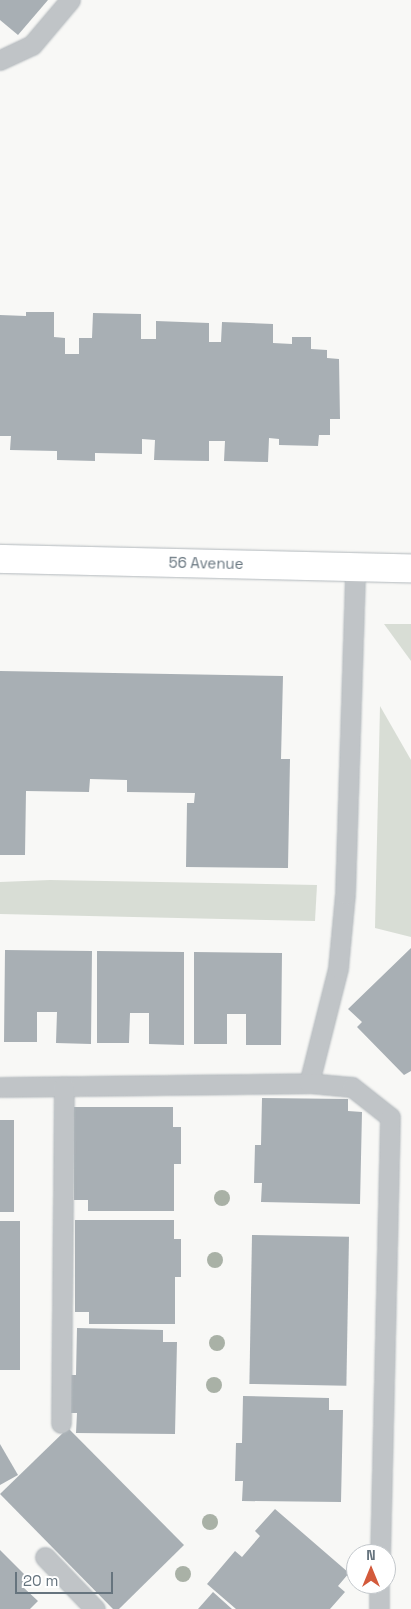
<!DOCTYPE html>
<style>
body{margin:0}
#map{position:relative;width:411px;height:1609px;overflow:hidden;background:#f8f8f6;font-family:"Space Grotesk",sans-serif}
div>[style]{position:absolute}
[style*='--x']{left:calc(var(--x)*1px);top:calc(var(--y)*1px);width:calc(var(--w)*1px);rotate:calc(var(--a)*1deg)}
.green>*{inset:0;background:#d8ddd5}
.building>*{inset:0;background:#a8afb4;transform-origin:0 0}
.roads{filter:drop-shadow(0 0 1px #b2b8bc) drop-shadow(0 0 1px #b2b8bc)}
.lane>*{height:19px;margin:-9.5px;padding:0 9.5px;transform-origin:9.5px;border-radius:9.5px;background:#c0c4c7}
.secondary>*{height:28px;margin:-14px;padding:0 14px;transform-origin:14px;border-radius:14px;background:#fff}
.trees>*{width:16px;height:16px;margin:-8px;border-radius:50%;background:#a9b1a6}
span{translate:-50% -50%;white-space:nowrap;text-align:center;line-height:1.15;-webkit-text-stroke:5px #fff;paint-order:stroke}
.street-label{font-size:15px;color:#66747e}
.north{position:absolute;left:346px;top:1544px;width:50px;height:50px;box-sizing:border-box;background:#fff;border:1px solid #c2c7cb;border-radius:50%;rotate:0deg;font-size:14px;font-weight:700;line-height:20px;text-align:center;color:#66747e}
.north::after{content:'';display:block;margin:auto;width:18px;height:22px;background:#d35a3b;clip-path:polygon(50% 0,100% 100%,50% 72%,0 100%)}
.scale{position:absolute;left:15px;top:1572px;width:98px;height:22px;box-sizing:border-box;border:2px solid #66747e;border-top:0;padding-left:6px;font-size:15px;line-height:18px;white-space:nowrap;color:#66747e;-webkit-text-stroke:4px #fff;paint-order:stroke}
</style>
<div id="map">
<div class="green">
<div style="clip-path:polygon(384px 624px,411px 624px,411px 661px)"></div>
<div style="clip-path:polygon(380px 706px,411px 760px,411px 937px,375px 928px)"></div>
<div style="clip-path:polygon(50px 880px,317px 885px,315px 921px,0 914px,0 882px)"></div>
</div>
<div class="building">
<div style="clip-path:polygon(0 0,48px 0,18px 35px,0 20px)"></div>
<div style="clip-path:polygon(26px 312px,54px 312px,54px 337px,65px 338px,65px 354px,79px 354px,79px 338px,92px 338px,93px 313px,141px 314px,141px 339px,156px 339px,156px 321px,209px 323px,209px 342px,221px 342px,222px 322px,273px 324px,273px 343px,292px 344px,292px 337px,311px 337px,311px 349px,327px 350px,327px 358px,339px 359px,340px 419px,330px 419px,330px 435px,319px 435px,318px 446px,279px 445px,279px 439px,269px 438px,268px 462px,224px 461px,225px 441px,209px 441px,209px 461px,154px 460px,155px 440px,142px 439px,142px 454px,95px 453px,95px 461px,57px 460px,57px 451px,10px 450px,11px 436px,0 436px,0 315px,26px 316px)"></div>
<div style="clip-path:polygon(0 671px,283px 676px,281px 759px,290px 759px,288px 868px,186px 867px,187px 803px,194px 803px,195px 793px,127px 792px,127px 780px,90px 779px,89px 792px,26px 791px,25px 855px,0 855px)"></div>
<div style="clip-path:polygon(411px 948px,411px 1071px,404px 1075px,357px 1027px,362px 1022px,348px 1009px)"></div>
<div style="clip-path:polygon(5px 950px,92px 951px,91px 1044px,56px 1043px,57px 1012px,37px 1012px,37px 1042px,4px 1042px)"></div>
<div style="clip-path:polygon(97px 951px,184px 952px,184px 1045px,149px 1044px,149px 1013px,130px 1013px,129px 1043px,97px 1043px)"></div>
<div style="clip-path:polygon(194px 952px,282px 953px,281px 1045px,246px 1045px,246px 1014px,227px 1014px,227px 1044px,194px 1044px)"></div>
<div style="clip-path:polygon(262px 1098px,348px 1099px,348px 1111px,362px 1112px,360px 1204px,261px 1202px,262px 1183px,254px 1183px,255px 1145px,261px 1145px)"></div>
<div style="clip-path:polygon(74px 1107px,173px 1107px,173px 1127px,181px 1127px,181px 1164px,174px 1164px,174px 1211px,88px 1211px,88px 1200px,74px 1200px)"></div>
<div style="left:0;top:1120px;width:14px;height:92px"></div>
<div style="clip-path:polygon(75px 1220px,174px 1220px,174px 1239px,181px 1239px,181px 1277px,175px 1277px,175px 1324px,89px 1324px,89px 1312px,75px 1312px)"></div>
<div style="left:0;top:1221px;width:20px;height:149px"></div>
<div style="left:252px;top:1235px;width:97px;height:149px;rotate:1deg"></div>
<div style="clip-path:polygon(77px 1328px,163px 1330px,163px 1342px,177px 1342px,175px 1434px,76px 1433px,77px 1413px,69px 1413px,70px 1375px,76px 1375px)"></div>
<div style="clip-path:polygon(243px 1396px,329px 1398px,329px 1410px,343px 1410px,341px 1502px,242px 1501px,243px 1481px,235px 1481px,236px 1443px,242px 1443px)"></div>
<div style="clip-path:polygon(68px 1428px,184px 1545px,119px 1609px,113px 1609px,0 1494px)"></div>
<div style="clip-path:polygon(0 1444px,18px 1475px,0 1485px)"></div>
<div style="clip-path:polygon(275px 1509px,349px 1573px,338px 1586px,345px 1592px,330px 1609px,236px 1609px,207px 1584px,235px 1551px,242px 1557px,260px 1536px,255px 1531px)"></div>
<div style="clip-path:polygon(0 1550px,31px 1581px,24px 1588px,38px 1601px,30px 1609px,0 1609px)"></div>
<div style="clip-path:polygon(213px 1592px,232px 1609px,198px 1609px)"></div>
</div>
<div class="roads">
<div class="lane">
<div style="--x:0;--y:60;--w:35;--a:-25"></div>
<div style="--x:32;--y:45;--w:59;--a:-49.8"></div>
<div style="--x:309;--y:1083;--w:119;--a:-75.8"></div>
<div style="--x:338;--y:968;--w:74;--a:-84.6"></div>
<div style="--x:345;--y:894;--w:327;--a:-88.2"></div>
<div style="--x:0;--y:1087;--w:309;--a:-0.7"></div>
<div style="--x:309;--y:1083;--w:43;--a:5.3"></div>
<div style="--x:352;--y:1087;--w:48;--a:38.3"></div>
<div style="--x:390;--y:1117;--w:437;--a:91.3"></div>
<div style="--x:61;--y:1423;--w:337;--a:-89.5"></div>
<div style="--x:45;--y:1557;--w:72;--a:46.1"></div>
<div style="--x:379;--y:1609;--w:25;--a:-90"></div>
</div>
<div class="secondary">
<div style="--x:0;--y:559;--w:411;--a:1.3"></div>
</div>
</div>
<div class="trees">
<div style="left:222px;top:1198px"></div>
<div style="left:215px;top:1260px"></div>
<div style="left:217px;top:1343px"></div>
<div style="left:214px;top:1385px"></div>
<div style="left:210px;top:1522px"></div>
<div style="left:183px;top:1574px"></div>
</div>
<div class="street-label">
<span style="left:206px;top:563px;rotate:1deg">56 Avenue</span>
</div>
<div class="north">N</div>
<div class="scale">20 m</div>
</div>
